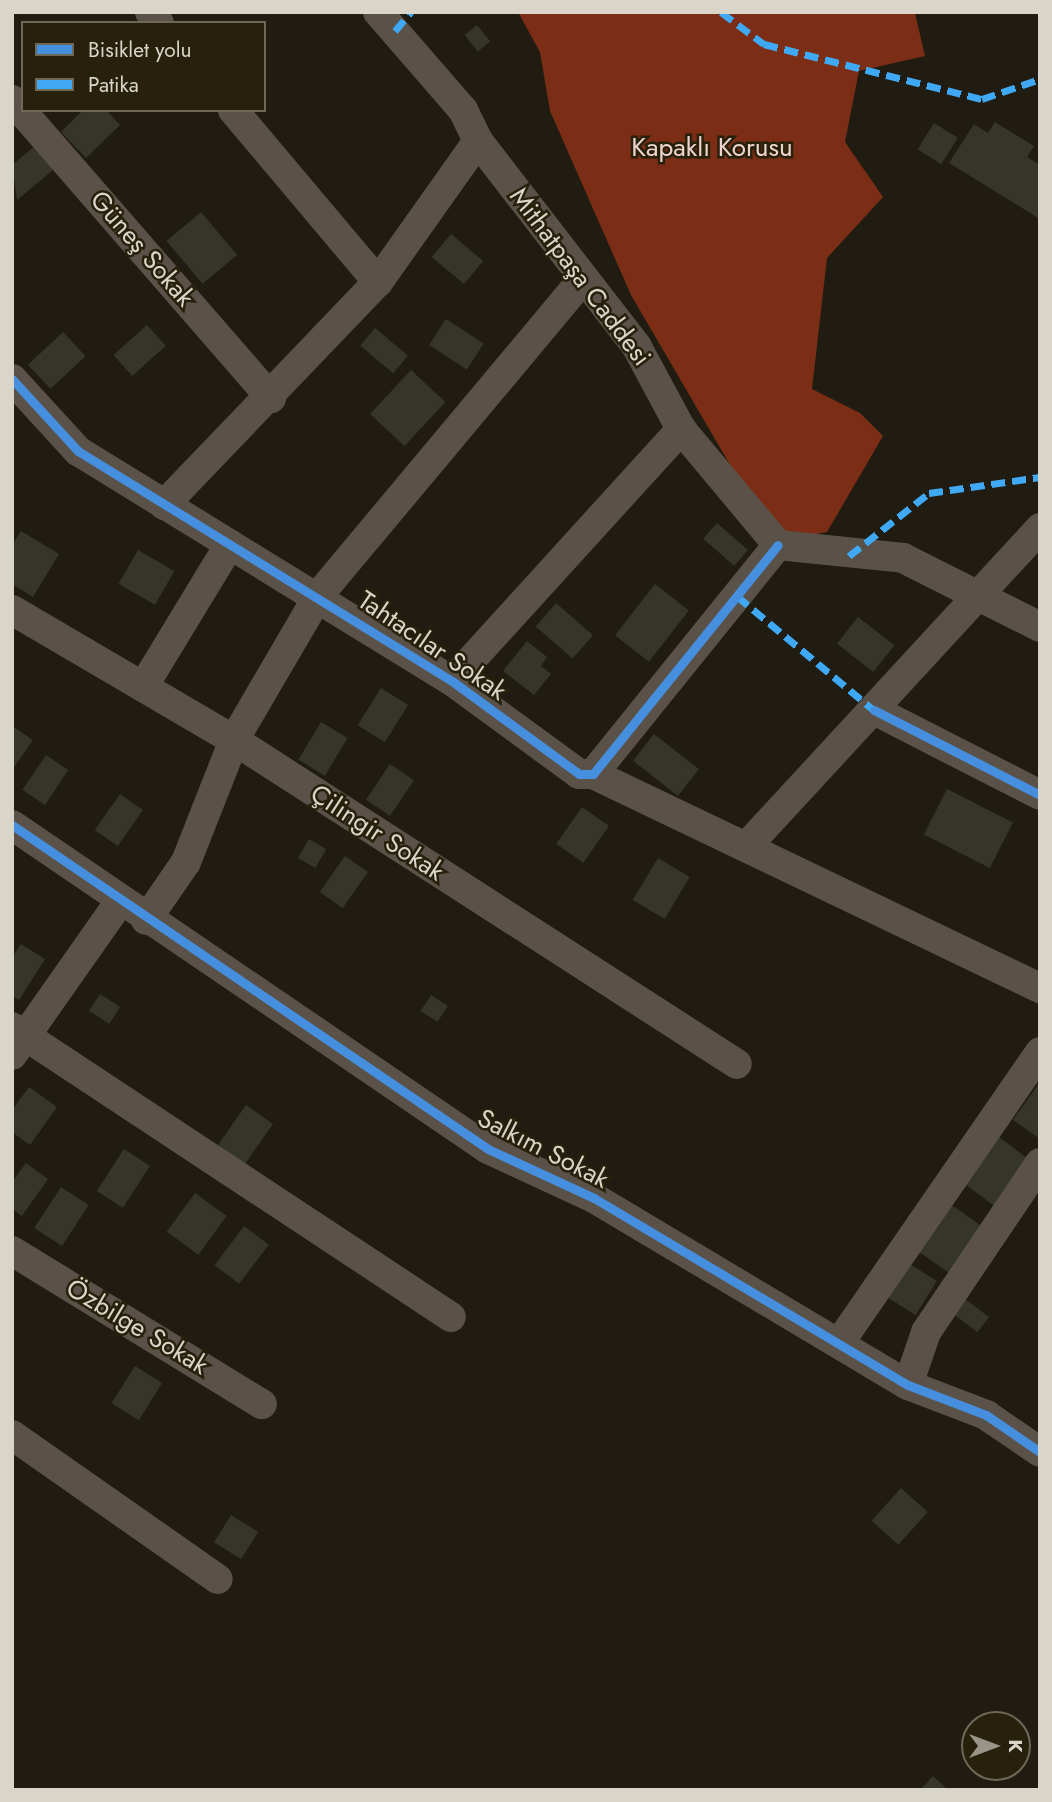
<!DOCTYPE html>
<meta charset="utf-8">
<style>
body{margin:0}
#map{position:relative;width:1052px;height:1802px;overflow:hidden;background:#211c11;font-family:Jost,sans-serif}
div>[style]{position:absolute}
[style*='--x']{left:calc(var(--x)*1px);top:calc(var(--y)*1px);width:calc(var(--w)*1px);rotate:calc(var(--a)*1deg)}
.forest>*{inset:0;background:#7b2e15}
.building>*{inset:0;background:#36352a;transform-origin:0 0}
.minor>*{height:30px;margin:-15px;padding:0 15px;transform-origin:15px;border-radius:15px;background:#5a5248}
.quiet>*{height:7px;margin-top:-3.5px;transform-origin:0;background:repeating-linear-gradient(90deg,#3fa9f5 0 14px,transparent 0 21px)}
.cycleway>*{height:9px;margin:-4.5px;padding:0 4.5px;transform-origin:4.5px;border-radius:4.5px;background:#468fdf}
span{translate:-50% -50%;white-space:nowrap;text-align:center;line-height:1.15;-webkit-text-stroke:5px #27200b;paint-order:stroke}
.park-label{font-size:26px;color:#eed4cc}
.street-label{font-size:26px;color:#d9d5c8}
.frame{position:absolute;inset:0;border:14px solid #d9d5c8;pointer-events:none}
.legend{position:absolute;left:21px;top:21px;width:245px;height:91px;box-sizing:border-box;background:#27200b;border:2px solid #6e6857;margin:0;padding:9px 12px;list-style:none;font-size:21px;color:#d9d5c8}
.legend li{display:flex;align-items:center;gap:14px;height:35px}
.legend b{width:35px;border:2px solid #6e6857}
.north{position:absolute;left:961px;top:1711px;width:70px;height:70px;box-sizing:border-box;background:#27200b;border:2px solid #6e6857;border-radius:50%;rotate:90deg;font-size:19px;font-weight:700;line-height:28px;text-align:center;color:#d9d5c8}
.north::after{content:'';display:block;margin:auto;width:24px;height:32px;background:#999488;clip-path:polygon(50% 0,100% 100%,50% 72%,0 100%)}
</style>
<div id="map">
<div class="forest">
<div style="clip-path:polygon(518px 12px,915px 13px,925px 56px,859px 71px,845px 142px,883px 197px,827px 258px,812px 389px,860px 413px,883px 436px,827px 532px,775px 542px,631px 295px,550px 111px,540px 52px)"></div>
</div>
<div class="building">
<div style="left:477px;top:25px;width:21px;height:16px;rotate:51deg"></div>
<div style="clip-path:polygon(83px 110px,106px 110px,120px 125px,86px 158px,61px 132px)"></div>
<div style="clip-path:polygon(995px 122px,1034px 146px,1027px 157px,1040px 165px,1040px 219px,949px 163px,974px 124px,988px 133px)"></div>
<div style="left:934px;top:123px;width:28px;height:31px;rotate:32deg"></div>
<div style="clip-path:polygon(40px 142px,59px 165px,17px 200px,12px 165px)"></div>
<div style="left:201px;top:212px;width:56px;height:45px;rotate:50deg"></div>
<div style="left:451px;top:234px;width:42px;height:30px;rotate:40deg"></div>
<div style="left:446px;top:319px;width:45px;height:31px;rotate:33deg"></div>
<div style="left:147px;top:325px;width:28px;height:45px;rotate:48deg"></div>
<div style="left:375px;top:328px;width:43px;height:23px;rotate:40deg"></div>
<div style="left:63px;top:332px;width:33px;height:48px;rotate:47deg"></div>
<div style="left:411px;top:370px;width:47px;height:60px;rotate:43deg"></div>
<div style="left:717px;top:523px;width:41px;height:21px;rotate:41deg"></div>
<div style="clip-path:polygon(21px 531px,59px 554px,33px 597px,12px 584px,12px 545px)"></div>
<div style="left:138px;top:550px;width:42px;height:39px;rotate:30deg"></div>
<div style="left:655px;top:584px;width:43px;height:65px;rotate:38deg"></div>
<div style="left:556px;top:603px;width:49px;height:31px;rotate:41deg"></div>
<div style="left:858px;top:617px;width:46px;height:34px;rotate:38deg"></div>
<div style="clip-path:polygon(527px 641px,547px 657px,541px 666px,551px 674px,534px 695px,503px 671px)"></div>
<div style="left:381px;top:688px;width:32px;height:44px;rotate:32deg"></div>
<div style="left:321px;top:722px;width:31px;height:44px;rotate:31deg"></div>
<div style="clip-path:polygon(12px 726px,33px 740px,12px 770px)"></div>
<div style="left:654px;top:734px;width:57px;height:34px;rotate:38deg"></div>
<div style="left:46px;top:755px;width:27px;height:42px;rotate:34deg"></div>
<div style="left:390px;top:764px;width:29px;height:43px;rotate:34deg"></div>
<div style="left:947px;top:789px;width:74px;height:51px;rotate:27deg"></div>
<div style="left:120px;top:794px;width:28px;height:44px;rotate:35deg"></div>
<div style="left:582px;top:807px;width:33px;height:45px;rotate:35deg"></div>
<div style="left:309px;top:839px;width:20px;height:22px;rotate:30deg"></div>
<div style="left:345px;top:856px;width:28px;height:44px;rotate:35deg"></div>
<div style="left:658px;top:858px;width:37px;height:49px;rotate:31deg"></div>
<div style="clip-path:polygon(21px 944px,45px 959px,19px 1000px,12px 996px,12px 957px)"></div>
<div style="left:100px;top:994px;width:24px;height:20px;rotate:33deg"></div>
<div style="left:431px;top:995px;width:20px;height:19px;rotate:33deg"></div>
<div style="clip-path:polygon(1040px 1082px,1040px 1139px,1013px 1120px)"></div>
<div style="clip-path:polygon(29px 1087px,57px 1107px,30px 1145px,12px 1132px,12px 1110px)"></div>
<div style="left:246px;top:1105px;width:33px;height:49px;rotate:35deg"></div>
<div style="left:999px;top:1137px;width:39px;height:58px;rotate:37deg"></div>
<div style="left:124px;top:1149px;width:31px;height:50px;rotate:33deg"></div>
<div style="clip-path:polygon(26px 1163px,48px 1179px,22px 1216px,12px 1209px,12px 1182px)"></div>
<div style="left:61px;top:1187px;width:33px;height:49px;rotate:33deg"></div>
<div style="left:195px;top:1193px;width:39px;height:48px;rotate:36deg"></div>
<div style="left:950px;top:1204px;width:39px;height:57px;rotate:35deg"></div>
<div style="left:244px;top:1226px;width:31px;height:49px;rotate:37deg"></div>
<div style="left:908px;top:1263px;width:34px;height:40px;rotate:32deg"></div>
<div style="left:961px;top:1296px;width:35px;height:19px;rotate:37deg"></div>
<div style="left:135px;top:1366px;width:32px;height:44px;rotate:32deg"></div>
<div style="left:901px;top:1488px;width:36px;height:44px;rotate:42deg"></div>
<div style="left:231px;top:1515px;width:32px;height:32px;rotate:32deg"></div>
<div style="clip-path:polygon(933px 1776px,948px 1790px,920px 1790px)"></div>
</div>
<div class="minor">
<div style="--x:150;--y:12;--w:14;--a:51"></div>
<div style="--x:378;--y:12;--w:130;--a:49.1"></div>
<div style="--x:463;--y:110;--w:34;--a:64"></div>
<div style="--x:478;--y:141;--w:260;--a:52.3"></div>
<div style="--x:637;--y:347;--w:93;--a:61.8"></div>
<div style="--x:681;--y:429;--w:151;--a:50.1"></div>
<div style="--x:12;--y:100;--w:395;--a:49"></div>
<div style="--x:233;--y:110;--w:225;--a:49.9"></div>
<div style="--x:12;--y:379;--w:98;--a:47.5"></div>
<div style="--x:78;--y:451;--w:439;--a:31.6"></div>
<div style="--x:452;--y:681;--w:157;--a:36.2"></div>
<div style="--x:579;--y:774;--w:14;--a:0"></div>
<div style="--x:593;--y:774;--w:294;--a:-51.1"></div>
<div style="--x:164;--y:505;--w:309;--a:-46.2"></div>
<div style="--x:378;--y:282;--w:173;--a:-54.7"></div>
<div style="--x:778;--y:545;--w:126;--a:5.9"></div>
<div style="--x:903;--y:558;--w:153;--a:26.7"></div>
<div style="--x:12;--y:610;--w:257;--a:30.4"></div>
<div style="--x:234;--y:740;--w:598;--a:32.79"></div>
<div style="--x:452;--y:681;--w:341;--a:-47.7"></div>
<div style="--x:143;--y:687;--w:167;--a:-58.7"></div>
<div style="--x:874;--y:710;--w:186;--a:27.1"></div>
<div style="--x:593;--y:774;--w:496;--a:25.6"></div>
<div style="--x:12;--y:825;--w:576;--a:34.24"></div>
<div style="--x:488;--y:1149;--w:117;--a:24.8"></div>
<div style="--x:594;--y:1198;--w:365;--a:30.8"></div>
<div style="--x:908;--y:1385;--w:84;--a:21"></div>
<div style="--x:986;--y:1415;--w:65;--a:34.4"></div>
<div style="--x:746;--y:847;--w:434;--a:-47.3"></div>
<div style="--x:146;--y:920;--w:70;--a:-55.4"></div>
<div style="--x:186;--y:862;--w:131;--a:-68.5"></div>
<div style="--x:234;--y:740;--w:167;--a:-59.7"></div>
<div style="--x:318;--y:596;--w:412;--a:-50.1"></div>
<div style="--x:12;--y:1027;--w:526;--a:33.45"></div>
<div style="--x:12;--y:1055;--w:189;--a:-54.9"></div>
<div style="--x:12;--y:1251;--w:293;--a:31.5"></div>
<div style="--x:840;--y:1342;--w:352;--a:-55.4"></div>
<div style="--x:908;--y:1385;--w:56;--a:-71.2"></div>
<div style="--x:926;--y:1332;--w:204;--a:-56"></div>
<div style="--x:12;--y:1435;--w:251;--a:35"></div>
</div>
<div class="quiet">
<div style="--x:721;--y:12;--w:54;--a:36.7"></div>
<div style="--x:764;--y:44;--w:225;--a:14.2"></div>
<div style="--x:982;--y:99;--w:61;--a:-19"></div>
<div style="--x:395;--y:31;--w:25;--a:-50"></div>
<div style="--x:849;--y:556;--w:102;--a:-38.2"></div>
<div style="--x:929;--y:493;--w:112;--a:-8.2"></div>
<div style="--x:737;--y:596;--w:178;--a:39.8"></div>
</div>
<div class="cycleway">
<div style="--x:12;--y:379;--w:98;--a:47.5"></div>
<div style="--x:78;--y:451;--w:439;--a:31.6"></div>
<div style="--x:452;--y:681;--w:157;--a:36.2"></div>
<div style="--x:579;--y:774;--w:14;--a:0"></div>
<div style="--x:593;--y:774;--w:294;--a:-51.1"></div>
<div style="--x:874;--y:710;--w:186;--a:27.1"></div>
<div style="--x:12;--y:825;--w:576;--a:34.24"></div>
<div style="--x:488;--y:1149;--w:117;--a:24.8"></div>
<div style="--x:594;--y:1198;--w:365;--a:30.8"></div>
<div style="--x:908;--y:1385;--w:84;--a:21"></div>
<div style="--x:986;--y:1415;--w:65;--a:34.4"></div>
</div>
<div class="park-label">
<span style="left:712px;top:148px">Kapaklı Korusu</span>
</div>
<div class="street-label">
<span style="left:142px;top:249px;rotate:49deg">Güneş Sokak</span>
<span style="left:580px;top:277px;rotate:53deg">Mithatpaşa Caddesi</span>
<span style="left:432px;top:646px;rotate:34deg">Tahtacılar Sokak</span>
<span style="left:377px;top:833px;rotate:33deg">Çilingir Sokak</span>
<span style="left:543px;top:1149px;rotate:27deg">Salkım Sokak</span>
<span style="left:137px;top:1327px;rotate:31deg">Özbilge Sokak</span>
</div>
<div class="frame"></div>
<ul class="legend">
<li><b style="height:9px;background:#468fdf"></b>Bisiklet yolu</li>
<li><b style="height:9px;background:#3fa9f5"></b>Patika</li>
</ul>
<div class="north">K</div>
</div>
